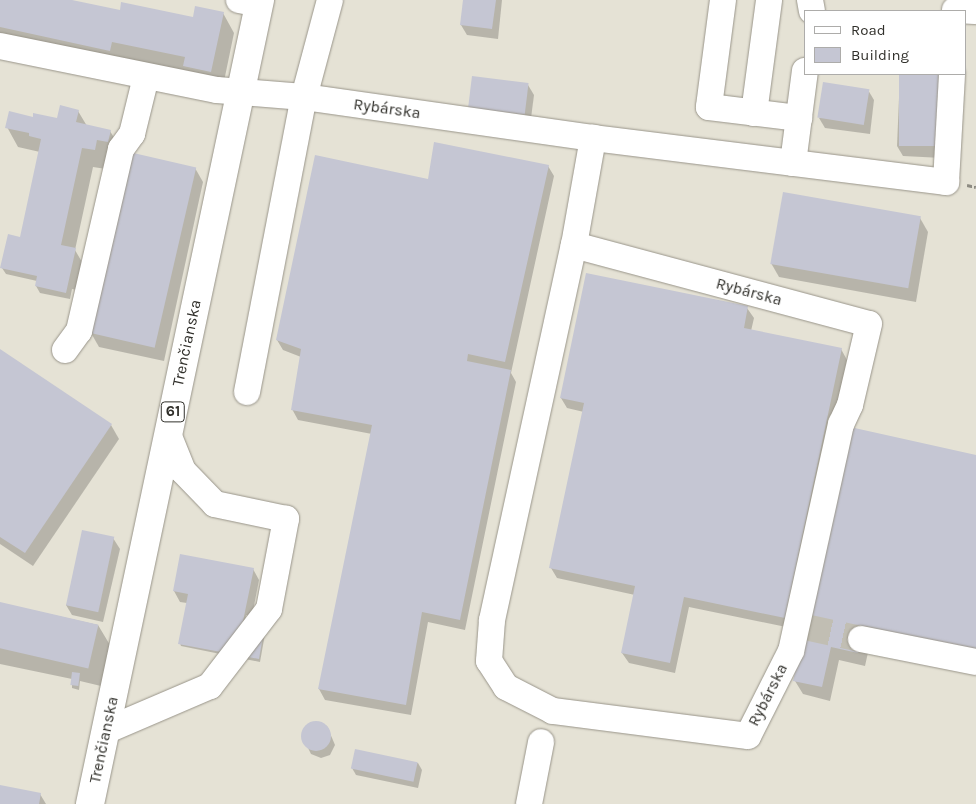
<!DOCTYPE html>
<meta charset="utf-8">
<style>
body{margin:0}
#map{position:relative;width:976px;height:804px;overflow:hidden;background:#e5e2d5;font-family:Karla,sans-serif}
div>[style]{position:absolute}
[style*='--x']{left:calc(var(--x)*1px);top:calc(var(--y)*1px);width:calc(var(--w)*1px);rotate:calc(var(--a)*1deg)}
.shadow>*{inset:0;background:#0003}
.building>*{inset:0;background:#c5c6d3;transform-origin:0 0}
.round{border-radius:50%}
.minor-tunnel>*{height:26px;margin-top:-13px;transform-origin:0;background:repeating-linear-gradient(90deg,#c1beb3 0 26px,transparent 0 39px)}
.path>*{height:3px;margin-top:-1.5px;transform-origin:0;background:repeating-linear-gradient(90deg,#8d8b82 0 5px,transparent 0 7.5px)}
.roads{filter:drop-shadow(0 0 1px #99958a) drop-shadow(0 0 1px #99958a)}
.minor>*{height:26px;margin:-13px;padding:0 13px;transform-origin:13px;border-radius:13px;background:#fff}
.major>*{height:28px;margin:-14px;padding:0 14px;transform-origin:14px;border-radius:14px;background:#fff}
span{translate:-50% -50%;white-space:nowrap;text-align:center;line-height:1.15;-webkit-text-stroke:4.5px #fff;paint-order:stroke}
.shield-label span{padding:1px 4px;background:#fff;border:1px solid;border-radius:4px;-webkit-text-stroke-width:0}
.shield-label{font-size:15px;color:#31302b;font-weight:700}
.street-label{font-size:16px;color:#31302b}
.legend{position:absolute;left:804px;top:10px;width:162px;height:65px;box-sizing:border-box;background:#fff;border:1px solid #adacaa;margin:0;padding:6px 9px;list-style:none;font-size:15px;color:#31302b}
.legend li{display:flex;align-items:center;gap:10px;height:25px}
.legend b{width:25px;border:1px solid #adacaa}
</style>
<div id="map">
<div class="shadow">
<div style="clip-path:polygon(0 0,67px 0,120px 11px,194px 18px,223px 13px,234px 33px,222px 91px,0 44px)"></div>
<div style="clip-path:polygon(464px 0,502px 0,498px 39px,467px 35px,461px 25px)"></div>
<div style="clip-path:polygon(900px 74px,946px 74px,942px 158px,903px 156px,897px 146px)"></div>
<div style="clip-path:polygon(528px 85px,534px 95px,530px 126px,475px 119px)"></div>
<div style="clip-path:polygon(868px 90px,874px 100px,870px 134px,825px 128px,819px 118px)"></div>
<div style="clip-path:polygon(78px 111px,87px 126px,110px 131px,122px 151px,106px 169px,93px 167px,75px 250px,86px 269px,82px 291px,72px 289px,70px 299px,40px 293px,36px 286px,37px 281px,6px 274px,2px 268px,21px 238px,40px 152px,18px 147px,7px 127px,34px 118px,58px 120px)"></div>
<div style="clip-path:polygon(548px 166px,554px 176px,511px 373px,516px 382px,465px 630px,428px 622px,411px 715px,325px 700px,319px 689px,372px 434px,298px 420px,292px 409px,301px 357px,283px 350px,277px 340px,429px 180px)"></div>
<div style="clip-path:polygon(195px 168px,203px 182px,164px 361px,99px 347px,91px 333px)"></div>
<div style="clip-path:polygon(920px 218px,928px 232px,916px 302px,779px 277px,771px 263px)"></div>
<div style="clip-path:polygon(747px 308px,754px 318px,751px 331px,841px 349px,847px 360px,791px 628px,689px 607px,675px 673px,629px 663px,622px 653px,635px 595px,557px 578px,551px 568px,584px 412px,567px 408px,561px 398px)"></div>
<div style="clip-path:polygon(0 351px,111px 425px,119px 439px,33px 566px,0 544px)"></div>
<div style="clip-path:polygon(976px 456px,871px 639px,865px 666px,839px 660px,830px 701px,803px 694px,795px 681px)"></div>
<div style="clip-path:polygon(113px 538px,120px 549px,103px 622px,72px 615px,66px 605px)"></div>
<div style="clip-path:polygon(253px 569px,259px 580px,252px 616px,246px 615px,244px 628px,265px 634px,260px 662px,181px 646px,180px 643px,187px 603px,180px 602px,174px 591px)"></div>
<div style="clip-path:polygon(0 603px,98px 625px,110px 645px,101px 686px,80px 681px,79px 690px,72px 688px,72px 679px,0 664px)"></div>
<div style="clip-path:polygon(316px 722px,327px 726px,335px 745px,330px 755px,321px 758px,311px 754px,302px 736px,306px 726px)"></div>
<div style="clip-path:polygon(418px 763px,422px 770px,418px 788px,356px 775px,352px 768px)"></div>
<div style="clip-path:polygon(0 786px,40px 794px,46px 804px,0 804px)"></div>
</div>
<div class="building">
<div style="clip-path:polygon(0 0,72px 0,120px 10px,121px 2px,193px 17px,195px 6px,224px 12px,211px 72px,183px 66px,185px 57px,112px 42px,110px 51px,0 27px)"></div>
<div style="clip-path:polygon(463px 0,496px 0,492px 29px,460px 25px)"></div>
<div style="left:899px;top:74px;width:41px;height:72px"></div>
<div style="left:472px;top:76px;width:57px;height:32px;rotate:7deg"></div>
<div style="left:823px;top:82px;width:47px;height:36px;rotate:9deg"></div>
<div style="clip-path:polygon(60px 105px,79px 110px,76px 122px,111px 130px,108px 142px,97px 140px,95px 150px,82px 148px,61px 245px,76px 248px,66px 293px,35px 286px,37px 276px,0 268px,8px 234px,20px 237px,41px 139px,29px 136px,29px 133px,5px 128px,9px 111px,33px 117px,33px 113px,57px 118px)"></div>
<div style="clip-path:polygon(434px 142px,549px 165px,505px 362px,468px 354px,467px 361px,511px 370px,460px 620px,422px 612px,406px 705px,318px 689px,372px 425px,291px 410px,301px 349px,276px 340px,315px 155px,428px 179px)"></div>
<div style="left:129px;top:152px;width:69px;height:185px;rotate:13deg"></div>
<div style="left:783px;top:192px;width:140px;height:73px;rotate:10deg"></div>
<div style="clip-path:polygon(586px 273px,748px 306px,744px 328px,842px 348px,785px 618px,684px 597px,670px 663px,621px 653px,635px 586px,549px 568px,584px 403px,560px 398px)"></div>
<div style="clip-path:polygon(0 349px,112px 424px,25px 553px,0 537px)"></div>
<div style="clip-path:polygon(850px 427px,976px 455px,976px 651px,864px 626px,858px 653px,831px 647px,822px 687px,793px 681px)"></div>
<div style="left:82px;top:530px;width:33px;height:77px;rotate:12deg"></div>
<div style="clip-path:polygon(180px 554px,254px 568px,242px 626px,264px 630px,259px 659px,178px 644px,188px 594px,173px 591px)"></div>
<div style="left:0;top:602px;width:101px;height:45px;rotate:13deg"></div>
<div style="left:72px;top:672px;width:8px;height:13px;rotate:7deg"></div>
<div class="round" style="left:301px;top:721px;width:30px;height:30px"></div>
<div style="left:355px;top:749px;width:64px;height:20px;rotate:12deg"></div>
<div style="clip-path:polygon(0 785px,41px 793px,39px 804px,0 804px)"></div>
</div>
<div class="minor-tunnel">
<div style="--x:805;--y:627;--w:57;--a:12.1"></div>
</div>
<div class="path">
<div style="--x:967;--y:185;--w:9;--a:13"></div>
</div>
<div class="roads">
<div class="minor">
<div style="--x:239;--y:0;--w:20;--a:11"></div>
<div style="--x:723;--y:0;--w:108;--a:97.5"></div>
<div style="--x:709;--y:107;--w:91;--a:7"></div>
<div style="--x:810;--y:0;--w:11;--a:80"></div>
<div style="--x:955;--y:10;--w:21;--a:3"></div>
<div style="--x:0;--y:46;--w:221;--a:11.5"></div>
<div style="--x:217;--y:90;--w:87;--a:4.6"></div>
<div style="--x:304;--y:97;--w:292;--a:8.1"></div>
<div style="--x:593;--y:138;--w:356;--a:7.1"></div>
<div style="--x:946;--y:182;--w:108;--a:-86.8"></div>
<div style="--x:754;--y:113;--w:114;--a:-82.4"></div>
<div style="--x:793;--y:163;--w:93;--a:-82.6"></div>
<div style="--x:574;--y:245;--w:305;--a:15"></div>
<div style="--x:869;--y:324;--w:83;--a:103.2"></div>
<div style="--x:850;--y:405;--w:21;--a:115"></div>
<div style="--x:841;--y:424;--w:232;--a:102.4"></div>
<div style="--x:791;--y:651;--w:95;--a:116.8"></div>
<div style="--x:748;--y:736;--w:197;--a:-172.7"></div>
<div style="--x:553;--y:711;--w:53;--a:-152.9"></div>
<div style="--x:506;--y:687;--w:31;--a:-123"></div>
<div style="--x:489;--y:661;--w:41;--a:-85.8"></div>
<div style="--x:492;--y:620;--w:384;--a:-77.7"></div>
<div style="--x:574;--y:245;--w:109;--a:-79.9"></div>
<div style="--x:65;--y:350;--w:24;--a:-54"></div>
<div style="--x:79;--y:331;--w:187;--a:-77"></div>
<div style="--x:121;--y:149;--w:19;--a:-54"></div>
<div style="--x:132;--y:134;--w:59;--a:-76.2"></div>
<div style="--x:247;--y:392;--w:300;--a:-79.1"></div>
<div style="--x:304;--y:97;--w:100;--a:-75"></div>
<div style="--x:861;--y:639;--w:117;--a:11.3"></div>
<div style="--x:105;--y:731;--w:114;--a:-23.2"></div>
<div style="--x:210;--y:686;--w:97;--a:-52.5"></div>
<div style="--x:269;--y:609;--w:92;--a:-79.3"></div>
<div style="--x:286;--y:519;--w:73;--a:-168.1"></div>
<div style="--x:215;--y:504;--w:46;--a:-134.1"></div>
<div style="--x:183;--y:471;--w:40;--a:-112"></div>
<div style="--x:529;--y:804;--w:63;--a:-79"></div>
</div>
<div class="major">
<div style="--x:90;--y:804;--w:822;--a:-78.06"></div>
</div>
</div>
<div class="shield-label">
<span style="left:173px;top:412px">61</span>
</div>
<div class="street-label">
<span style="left:387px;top:109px;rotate:8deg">Rybárska</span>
<span style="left:749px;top:292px;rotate:15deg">Rybárska</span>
<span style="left:187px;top:343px;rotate:-78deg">Trenčianska</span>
<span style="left:768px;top:695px;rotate:-63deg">Rybárska</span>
<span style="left:104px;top:740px;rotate:-78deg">Trenčianska</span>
</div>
<ul class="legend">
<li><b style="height:6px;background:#fff"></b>Road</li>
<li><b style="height:14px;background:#c5c6d3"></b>Building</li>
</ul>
</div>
